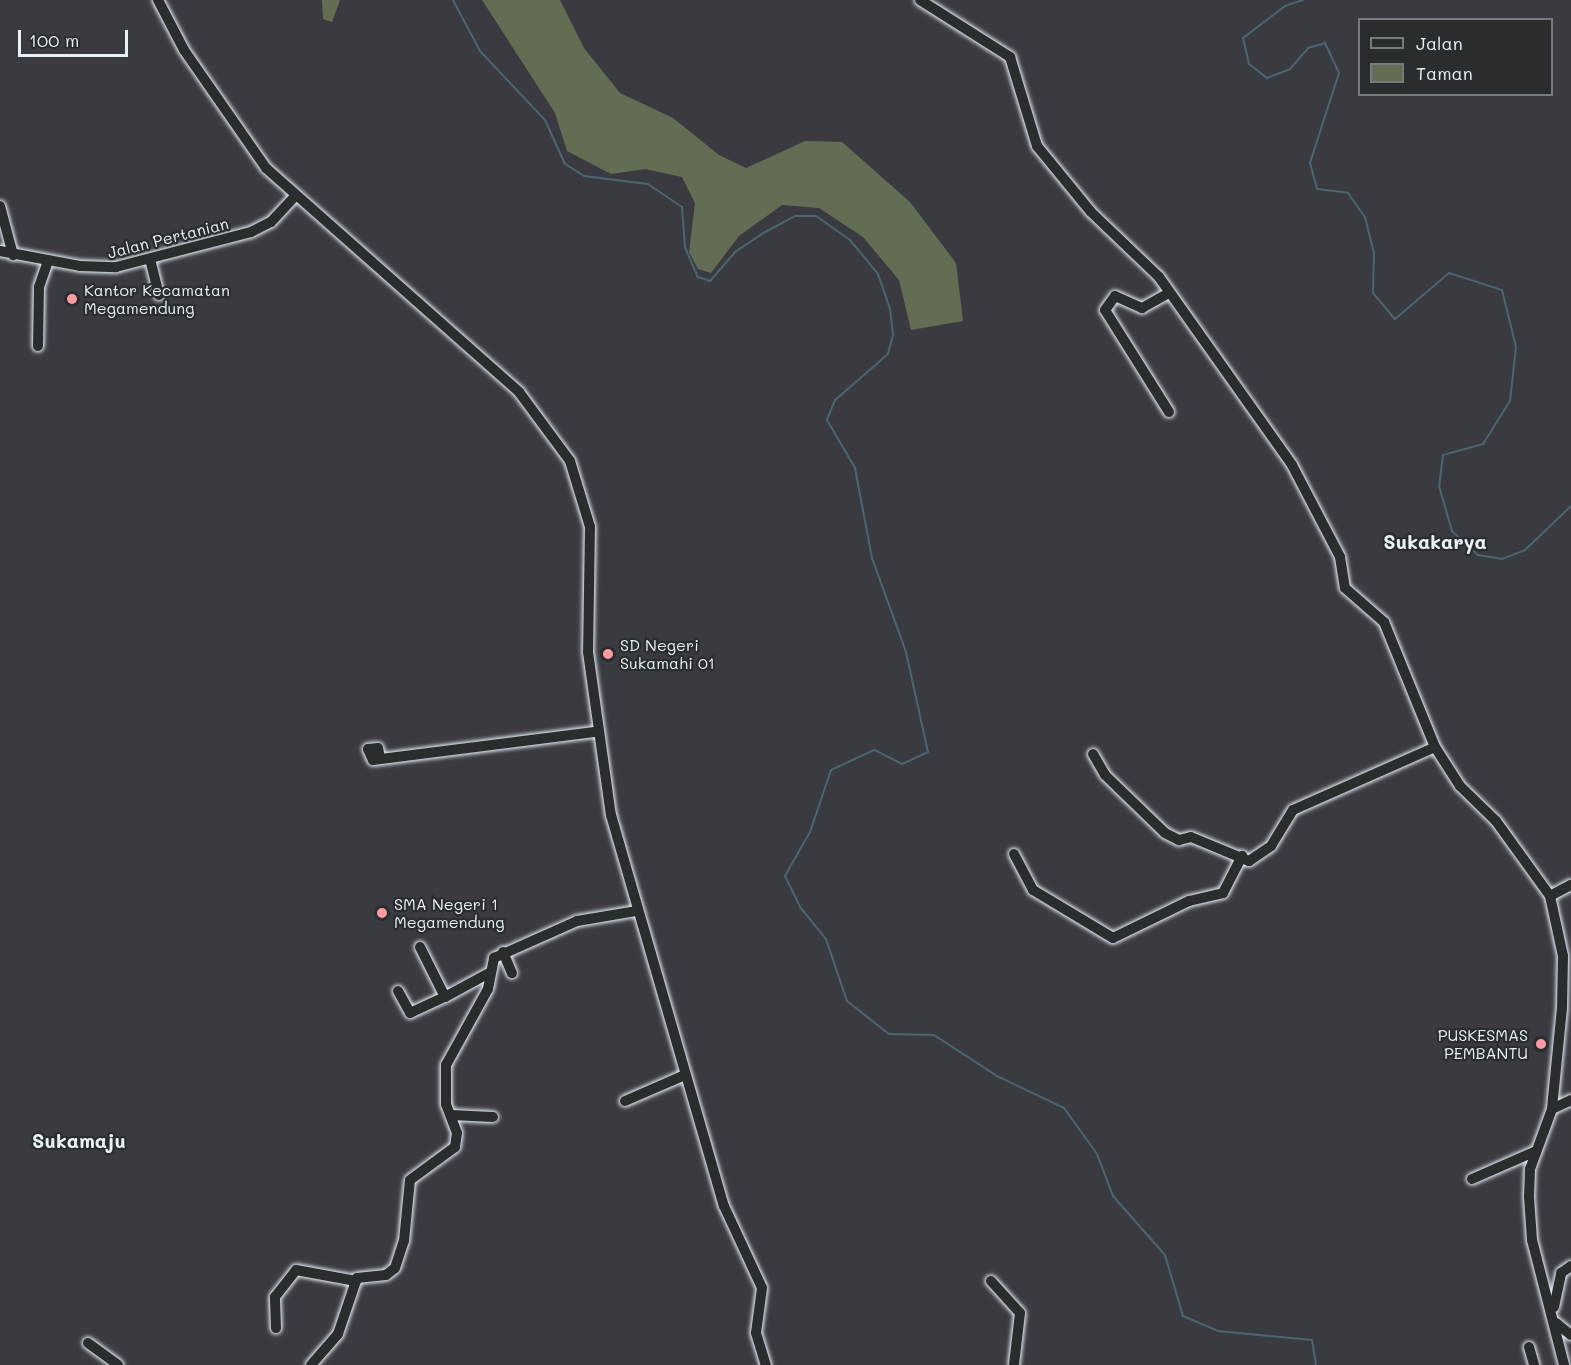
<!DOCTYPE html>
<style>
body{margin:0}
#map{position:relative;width:1571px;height:1365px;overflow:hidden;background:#3a3b41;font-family:Mali,sans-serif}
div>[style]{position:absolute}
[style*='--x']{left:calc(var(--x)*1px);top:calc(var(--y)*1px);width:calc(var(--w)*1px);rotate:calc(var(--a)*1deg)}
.green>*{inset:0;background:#636d54}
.stream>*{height:2px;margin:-1px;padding:0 1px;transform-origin:1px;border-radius:1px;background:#4c6570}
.roads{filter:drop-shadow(0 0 2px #e8f1f8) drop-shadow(0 0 2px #e8f1f8)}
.minor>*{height:10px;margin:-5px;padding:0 5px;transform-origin:5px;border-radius:5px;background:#2a2d2e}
.dots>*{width:16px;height:16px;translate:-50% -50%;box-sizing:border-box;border:3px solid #2a2d2e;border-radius:50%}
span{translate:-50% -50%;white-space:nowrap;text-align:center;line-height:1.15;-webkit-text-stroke:4.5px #2a2d2e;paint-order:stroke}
.street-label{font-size:16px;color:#e8f1f8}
.poi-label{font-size:16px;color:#e8f1f8}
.left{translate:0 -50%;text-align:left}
.right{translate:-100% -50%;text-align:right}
.quarter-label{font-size:20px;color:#e8f1f8;font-weight:700}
.legend{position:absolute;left:1358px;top:18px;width:195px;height:78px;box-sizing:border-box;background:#2a2d2e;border:2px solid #767b7f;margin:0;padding:8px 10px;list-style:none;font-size:18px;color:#e8f1f8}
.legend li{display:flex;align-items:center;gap:12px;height:30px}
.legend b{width:30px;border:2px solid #767b7f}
.scale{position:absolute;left:18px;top:30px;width:110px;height:27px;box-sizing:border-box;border:3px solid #e8f1f8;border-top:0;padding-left:8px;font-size:18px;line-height:21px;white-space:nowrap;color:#e8f1f8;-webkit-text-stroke:4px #2a2d2e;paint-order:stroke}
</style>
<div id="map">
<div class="green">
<div style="clip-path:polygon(322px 0,340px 0,332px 22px,323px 19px)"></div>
<div style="clip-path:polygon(482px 0,560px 0,584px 48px,620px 93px,673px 118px,719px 155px,746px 168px,805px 141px,842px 142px,910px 202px,956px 263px,963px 321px,911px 330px,899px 280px,863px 237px,819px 208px,782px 205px,739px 236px,711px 273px,698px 269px,689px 252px,695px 203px,682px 177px,645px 169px,611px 174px,567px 151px,555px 113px)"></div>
</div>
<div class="stream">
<div style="--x:453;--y:0;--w:58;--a:62.1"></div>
<div style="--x:480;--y:51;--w:95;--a:46.7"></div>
<div style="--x:545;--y:120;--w:48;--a:65.6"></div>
<div style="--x:565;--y:164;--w:22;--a:32"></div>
<div style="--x:584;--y:176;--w:64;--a:7.1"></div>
<div style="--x:648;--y:184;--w:41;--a:34.1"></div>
<div style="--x:682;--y:207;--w:40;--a:85.7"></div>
<div style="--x:685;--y:247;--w:33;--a:67"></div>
<div style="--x:698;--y:277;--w:13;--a:18"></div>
<div style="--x:710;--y:281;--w:38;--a:-49"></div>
<div style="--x:735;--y:252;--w:36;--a:-34"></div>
<div style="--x:765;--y:232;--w:34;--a:-28"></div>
<div style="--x:795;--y:216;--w:21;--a:0"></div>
<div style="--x:816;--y:216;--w:42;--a:35.2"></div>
<div style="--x:850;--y:240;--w:44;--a:50.5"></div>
<div style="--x:878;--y:274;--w:37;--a:71"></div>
<div style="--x:890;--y:309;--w:26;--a:83"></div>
<div style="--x:893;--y:335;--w:20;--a:105"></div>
<div style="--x:888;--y:354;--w:70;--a:139"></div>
<div style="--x:835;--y:400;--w:22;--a:112"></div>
<div style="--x:827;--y:420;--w:56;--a:59.7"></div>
<div style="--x:855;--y:468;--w:92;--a:79.3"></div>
<div style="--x:872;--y:558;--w:100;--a:70.1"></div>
<div style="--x:906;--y:652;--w:102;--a:77.6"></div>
<div style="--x:928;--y:752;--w:29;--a:155"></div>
<div style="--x:902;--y:764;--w:31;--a:-153"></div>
<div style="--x:874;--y:750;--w:47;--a:155.1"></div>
<div style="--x:831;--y:770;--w:65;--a:108.7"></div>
<div style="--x:810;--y:832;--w:51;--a:119.6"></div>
<div style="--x:785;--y:876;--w:34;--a:64"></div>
<div style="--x:800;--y:907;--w:41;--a:50.9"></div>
<div style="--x:826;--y:939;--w:65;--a:71.3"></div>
<div style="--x:847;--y:1001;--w:53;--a:38.2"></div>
<div style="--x:889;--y:1034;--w:45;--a:1.3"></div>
<div style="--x:934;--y:1035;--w:75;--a:33.1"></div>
<div style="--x:997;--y:1076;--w:74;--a:25.5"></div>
<div style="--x:1064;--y:1108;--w:57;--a:54.3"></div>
<div style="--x:1097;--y:1154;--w:45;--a:69.1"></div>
<div style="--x:1113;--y:1196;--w:79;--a:48.6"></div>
<div style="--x:1165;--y:1255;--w:64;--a:73.6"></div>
<div style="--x:1183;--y:1316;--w:38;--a:23"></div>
<div style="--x:1218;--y:1331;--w:94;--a:5.5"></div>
<div style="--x:1312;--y:1340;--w:25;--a:81"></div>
<div style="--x:1303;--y:0;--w:19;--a:162"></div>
<div style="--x:1285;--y:6;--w:53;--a:142.7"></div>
<div style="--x:1243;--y:38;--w:27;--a:77"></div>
<div style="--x:1249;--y:64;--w:23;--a:38"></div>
<div style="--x:1267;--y:78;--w:25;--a:-21"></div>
<div style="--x:1290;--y:69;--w:28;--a:-49"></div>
<div style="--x:1308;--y:48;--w:18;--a:-16"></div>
<div style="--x:1325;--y:43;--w:33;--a:65"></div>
<div style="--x:1339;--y:73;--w:95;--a:107.9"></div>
<div style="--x:1310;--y:163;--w:27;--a:75"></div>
<div style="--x:1317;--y:189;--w:31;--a:7"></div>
<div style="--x:1348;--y:193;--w:29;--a:55"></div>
<div style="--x:1365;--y:217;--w:36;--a:76"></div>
<div style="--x:1374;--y:252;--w:41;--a:91.4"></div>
<div style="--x:1373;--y:293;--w:34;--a:50"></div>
<div style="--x:1395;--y:319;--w:71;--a:-40.4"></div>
<div style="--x:1449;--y:273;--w:56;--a:17.8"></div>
<div style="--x:1502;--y:290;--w:59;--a:76.2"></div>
<div style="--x:1516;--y:347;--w:54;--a:96.3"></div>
<div style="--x:1510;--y:401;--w:51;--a:122.1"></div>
<div style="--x:1483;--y:444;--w:41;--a:164.6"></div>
<div style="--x:1443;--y:455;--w:31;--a:97"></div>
<div style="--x:1439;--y:486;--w:47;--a:73.9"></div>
<div style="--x:1452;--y:531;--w:35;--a:43"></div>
<div style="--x:1478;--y:555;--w:24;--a:9"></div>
<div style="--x:1502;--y:559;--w:25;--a:-21"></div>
<div style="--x:1525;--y:550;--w:64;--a:-43.7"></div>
</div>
<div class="roads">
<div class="minor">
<div style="--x:158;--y:0;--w:56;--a:62.5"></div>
<div style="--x:184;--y:50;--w:144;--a:55.2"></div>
<div style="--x:266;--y:168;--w:338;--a:41.5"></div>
<div style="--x:519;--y:392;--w:86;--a:53.5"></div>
<div style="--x:570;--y:461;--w:69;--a:73.1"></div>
<div style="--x:590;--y:527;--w:125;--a:90.9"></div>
<div style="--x:588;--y:652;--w:165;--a:82"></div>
<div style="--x:611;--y:815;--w:407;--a:73.9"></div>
<div style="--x:724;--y:1206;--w:90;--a:65.1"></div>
<div style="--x:762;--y:1288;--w:45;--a:97.6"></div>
<div style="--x:756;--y:1333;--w:34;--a:73"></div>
<div style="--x:920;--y:0;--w:107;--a:32.3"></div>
<div style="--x:1010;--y:57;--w:93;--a:73.1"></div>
<div style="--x:1037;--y:146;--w:85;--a:50.7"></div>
<div style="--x:1091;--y:212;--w:94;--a:43.7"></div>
<div style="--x:1159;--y:277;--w:230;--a:54.7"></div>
<div style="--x:1292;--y:465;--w:104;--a:62.4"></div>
<div style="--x:1340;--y:557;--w:31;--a:81"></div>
<div style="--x:1345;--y:588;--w:52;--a:41.1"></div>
<div style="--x:1384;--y:622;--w:135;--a:67.8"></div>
<div style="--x:1435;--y:747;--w:46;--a:57.3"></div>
<div style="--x:1460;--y:786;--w:50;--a:44.2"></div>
<div style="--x:1496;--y:821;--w:92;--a:54.2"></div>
<div style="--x:1550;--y:896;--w:61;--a:77.8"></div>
<div style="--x:1563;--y:956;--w:52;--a:91.1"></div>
<div style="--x:1562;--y:1008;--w:101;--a:95.7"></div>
<div style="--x:1552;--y:1109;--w:64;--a:110.1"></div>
<div style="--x:1530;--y:1169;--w:28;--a:92"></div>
<div style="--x:1529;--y:1197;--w:43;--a:86"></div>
<div style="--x:1532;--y:1240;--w:129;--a:75.6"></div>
<div style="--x:0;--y:206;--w:51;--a:75.1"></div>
<div style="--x:0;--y:251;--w:81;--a:10.6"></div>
<div style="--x:80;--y:266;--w:36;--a:2"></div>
<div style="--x:116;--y:267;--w:139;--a:-14.5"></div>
<div style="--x:251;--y:232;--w:22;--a:-27"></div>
<div style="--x:271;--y:222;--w:34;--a:-47"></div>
<div style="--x:150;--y:259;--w:37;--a:76"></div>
<div style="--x:38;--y:346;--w:59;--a:-89"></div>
<div style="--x:39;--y:287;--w:28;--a:-71"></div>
<div style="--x:1169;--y:412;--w:120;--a:-122.1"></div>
<div style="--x:1105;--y:310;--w:17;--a:-54"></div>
<div style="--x:1115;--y:296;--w:30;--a:24"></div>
<div style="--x:1142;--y:308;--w:31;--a:-29"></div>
<div style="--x:1093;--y:754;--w:24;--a:60"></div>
<div style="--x:1105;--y:775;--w:83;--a:44"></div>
<div style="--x:1165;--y:833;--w:16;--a:27"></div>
<div style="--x:1179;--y:840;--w:12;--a:-14"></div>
<div style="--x:1191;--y:837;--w:63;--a:22.5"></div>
<div style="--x:1249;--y:861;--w:27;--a:-34"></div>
<div style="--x:1271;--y:846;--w:42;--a:-58.6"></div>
<div style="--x:1293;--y:810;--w:155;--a:-23.9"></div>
<div style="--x:380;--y:757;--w:9;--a:-103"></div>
<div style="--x:378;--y:748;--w:10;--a:174"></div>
<div style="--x:368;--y:749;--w:12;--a:66"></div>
<div style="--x:373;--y:760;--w:225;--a:-7.2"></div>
<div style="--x:1014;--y:854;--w:41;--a:62.2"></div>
<div style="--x:1033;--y:890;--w:93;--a:31"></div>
<div style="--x:1113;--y:938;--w:85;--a:-26"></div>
<div style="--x:1189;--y:901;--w:35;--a:-13"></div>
<div style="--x:1223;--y:893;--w:42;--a:-62.8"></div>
<div style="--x:1550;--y:896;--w:24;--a:-28"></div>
<div style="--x:420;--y:947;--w:56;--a:63.4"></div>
<div style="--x:445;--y:997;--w:50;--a:-28.6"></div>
<div style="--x:503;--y:952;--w:23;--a:67"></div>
<div style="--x:398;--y:991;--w:25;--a:61"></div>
<div style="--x:410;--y:1013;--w:38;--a:-25"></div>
<div style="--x:625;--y:1101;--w:65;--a:-23.4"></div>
<div style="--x:1552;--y:1109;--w:21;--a:-25"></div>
<div style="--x:451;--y:1115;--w:42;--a:2.7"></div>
<div style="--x:1472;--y:1179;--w:70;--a:-23.6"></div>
<div style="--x:991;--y:1281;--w:43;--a:47.8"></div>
<div style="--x:1020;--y:1313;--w:52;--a:96.6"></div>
<div style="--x:1554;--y:1307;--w:35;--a:-78"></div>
<div style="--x:1561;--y:1273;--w:12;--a:-35"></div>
<div style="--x:1556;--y:1323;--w:19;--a:39"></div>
<div style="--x:276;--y:1328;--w:31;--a:-92"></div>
<div style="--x:275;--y:1297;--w:34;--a:-52"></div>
<div style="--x:296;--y:1270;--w:61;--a:10.4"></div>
<div style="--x:88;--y:1343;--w:37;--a:36"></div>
<div style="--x:1529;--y:1347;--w:19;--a:74"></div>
<div style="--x:311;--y:1365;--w:41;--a:-48.9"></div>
<div style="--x:338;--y:1334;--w:59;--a:-71.3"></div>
<div style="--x:357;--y:1278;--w:29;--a:-6"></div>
<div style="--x:386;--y:1275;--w:11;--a:-38"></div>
<div style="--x:395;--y:1268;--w:28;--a:-72"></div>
<div style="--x:404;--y:1241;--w:61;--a:-84.4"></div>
<div style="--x:410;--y:1180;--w:56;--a:-36.3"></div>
<div style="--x:455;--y:1147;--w:14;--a:-82"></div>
<div style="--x:457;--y:1133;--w:31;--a:-111"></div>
<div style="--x:446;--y:1104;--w:39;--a:-90"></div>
<div style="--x:446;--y:1065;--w:87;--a:-61.1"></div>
<div style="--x:488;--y:989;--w:32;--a:-79"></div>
<div style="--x:494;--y:958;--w:91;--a:-24"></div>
<div style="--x:577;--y:921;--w:61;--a:-9.5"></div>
</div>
</div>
<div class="dots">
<div style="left:72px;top:299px;background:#ff9aa2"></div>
<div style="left:608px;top:654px;background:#ff9aa2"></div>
<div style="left:382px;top:913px;background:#ff9aa2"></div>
<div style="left:1541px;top:1044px;background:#ff9aa2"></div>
</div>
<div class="street-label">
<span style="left:168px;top:238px;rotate:-14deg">Jalan Pertanian</span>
</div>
<div class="poi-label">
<span class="left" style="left:84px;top:299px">Kantor Kecamatan<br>Megamendung</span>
<span class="left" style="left:620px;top:654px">SD Negeri<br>Sukamahi 01</span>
<span class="left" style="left:394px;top:913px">SMA Negeri 1<br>Megamendung</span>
<span class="right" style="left:1528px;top:1044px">PUSKESMAS<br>PEMBANTU</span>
</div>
<div class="quarter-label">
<span style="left:1435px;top:541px">Sukakarya</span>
<span style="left:79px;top:1140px">Sukamaju</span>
</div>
<ul class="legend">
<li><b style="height:8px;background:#2a2d2e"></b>Jalan</li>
<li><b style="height:16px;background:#636d54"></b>Taman</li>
</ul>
<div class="scale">100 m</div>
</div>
